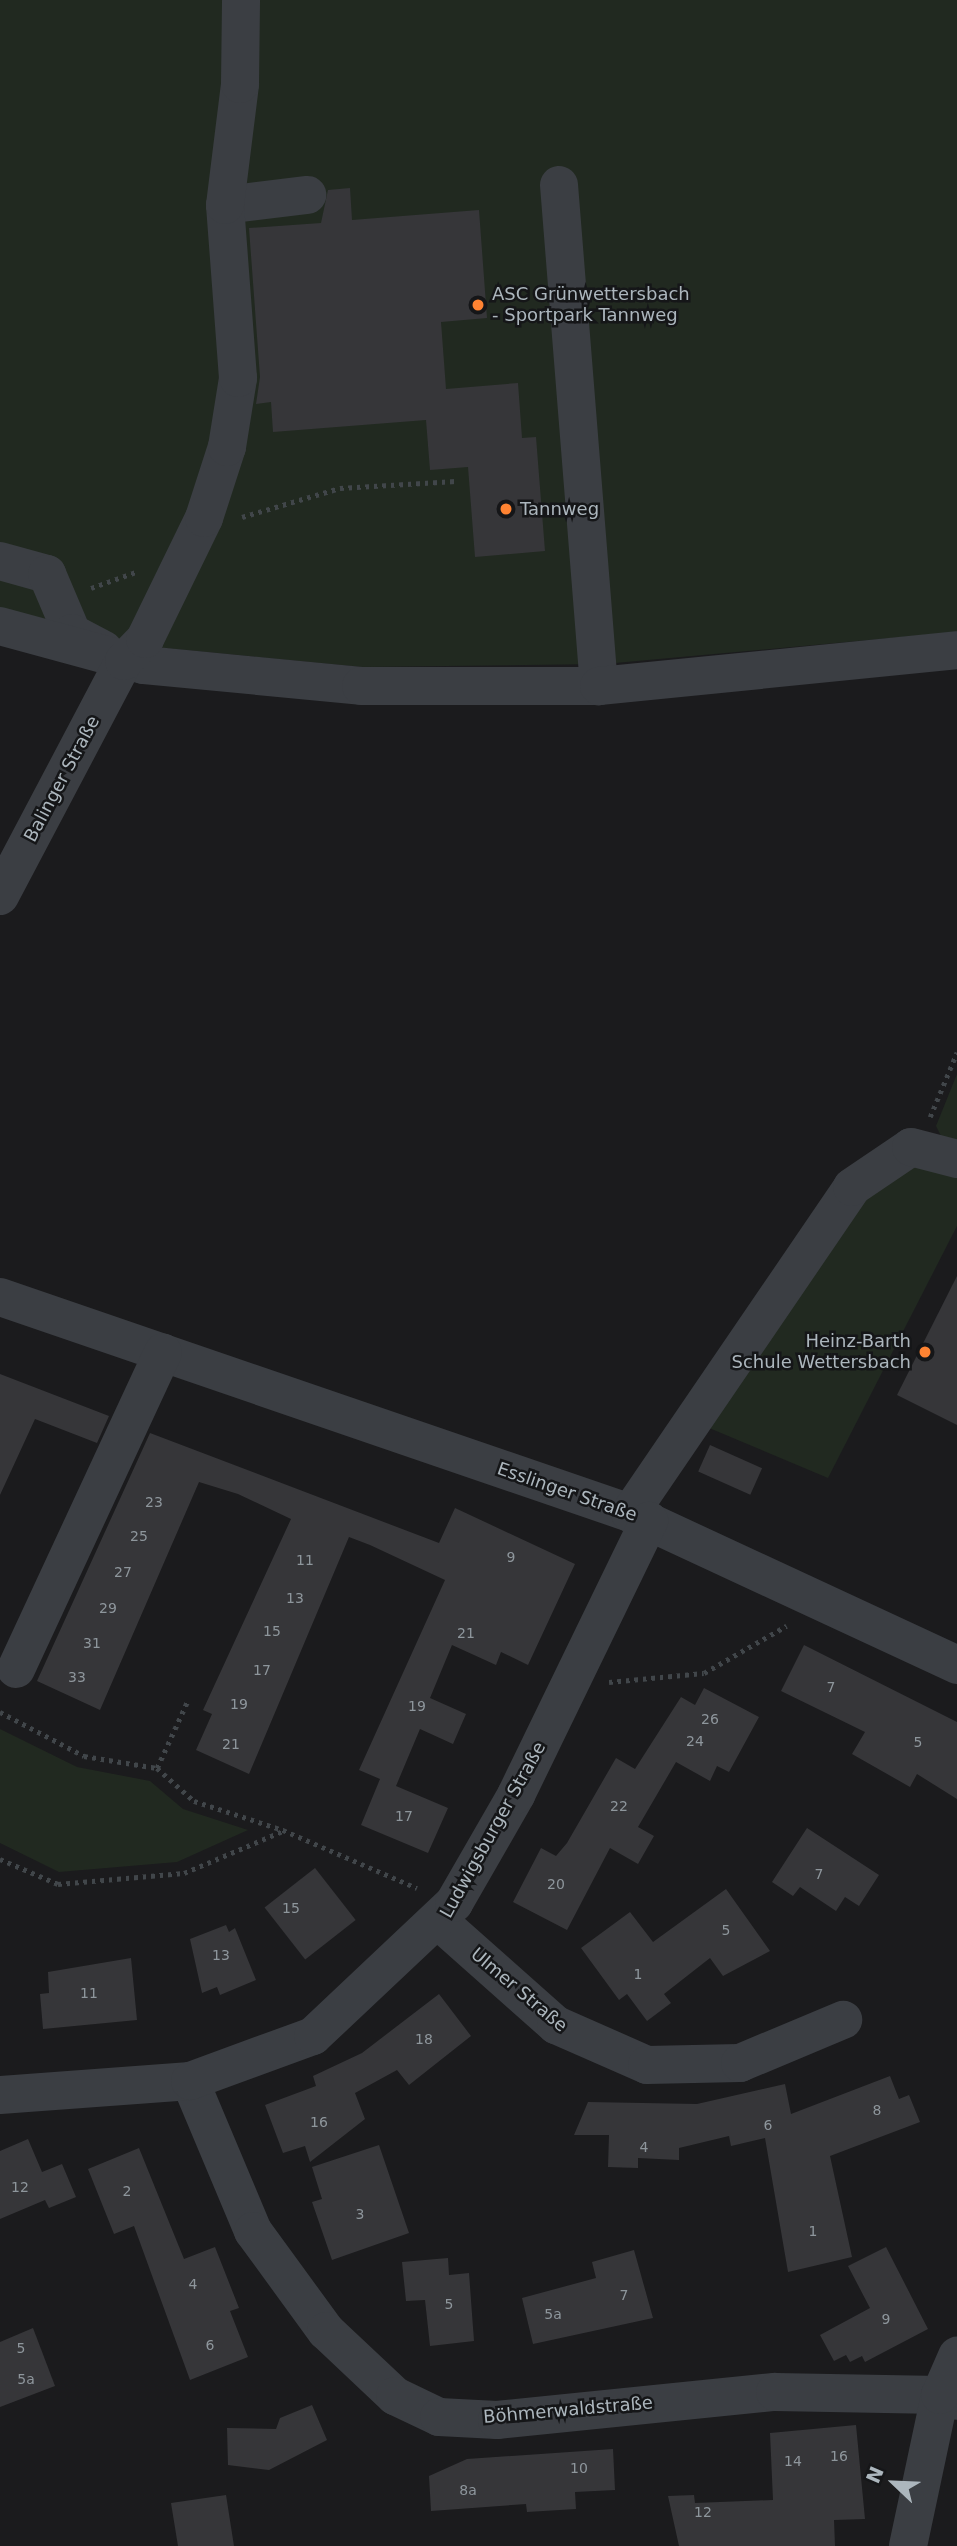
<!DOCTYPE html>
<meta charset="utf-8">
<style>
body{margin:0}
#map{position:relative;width:957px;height:2546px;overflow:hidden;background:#1b1b1d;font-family:"DejaVu Sans",sans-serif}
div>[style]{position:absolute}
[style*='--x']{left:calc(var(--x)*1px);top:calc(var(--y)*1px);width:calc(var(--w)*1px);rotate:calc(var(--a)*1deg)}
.green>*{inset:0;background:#212920}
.building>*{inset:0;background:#363639;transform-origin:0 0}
.path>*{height:4.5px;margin-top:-2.25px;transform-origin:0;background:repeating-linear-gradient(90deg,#41464a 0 3.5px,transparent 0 8.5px)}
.minor>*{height:38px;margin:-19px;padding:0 19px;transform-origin:19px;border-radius:19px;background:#3b3e43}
.dots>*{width:19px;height:19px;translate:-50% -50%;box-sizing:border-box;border:4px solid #151618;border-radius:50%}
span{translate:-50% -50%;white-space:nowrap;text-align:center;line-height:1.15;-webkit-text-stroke:5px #151618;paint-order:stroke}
.number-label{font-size:14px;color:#8e969c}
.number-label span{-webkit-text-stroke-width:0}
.poi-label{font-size:18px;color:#acb6bd}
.left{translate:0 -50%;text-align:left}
.right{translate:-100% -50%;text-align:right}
.street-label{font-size:18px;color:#acb6bd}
.north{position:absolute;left:859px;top:2448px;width:70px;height:70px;-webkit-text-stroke:5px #151618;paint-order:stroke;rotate:293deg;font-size:19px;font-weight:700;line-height:28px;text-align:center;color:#acb6bd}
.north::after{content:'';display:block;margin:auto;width:24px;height:32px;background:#acb6bd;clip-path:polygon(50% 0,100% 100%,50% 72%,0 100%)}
</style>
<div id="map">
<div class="green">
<div style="clip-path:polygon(0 0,957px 0,957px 632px,604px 664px,362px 667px,122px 644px,0 610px)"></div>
<div style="clip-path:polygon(957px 1074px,957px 1147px,943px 1140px,936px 1126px)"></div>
<div style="clip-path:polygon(895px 1166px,957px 1169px,957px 1226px,828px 1478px,702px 1425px,856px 1196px)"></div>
<div style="clip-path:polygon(0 1729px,77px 1767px,150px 1781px,183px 1809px,248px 1830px,177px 1862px,59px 1872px,0 1843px)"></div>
</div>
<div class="building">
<div style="clip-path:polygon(350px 188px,352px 220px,479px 210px,487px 318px,441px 322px,446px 389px,518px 383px,522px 438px,536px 437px,545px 551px,475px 557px,468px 467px,430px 470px,426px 420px,273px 432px,271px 402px,256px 404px,260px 377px,249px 228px,321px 223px,328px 190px)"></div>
<div style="clip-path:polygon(957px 1276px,957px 1425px,897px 1395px)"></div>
<div style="clip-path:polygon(0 1374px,109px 1416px,97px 1443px,35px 1419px,0 1495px)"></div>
<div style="clip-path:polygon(150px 1433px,439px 1543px,455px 1508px,575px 1564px,528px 1665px,501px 1652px,496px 1665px,452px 1645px,430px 1698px,466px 1714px,453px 1744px,420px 1729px,396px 1786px,448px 1808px,428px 1853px,361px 1825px,380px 1779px,359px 1770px,445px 1580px,370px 1545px,349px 1537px,249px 1774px,196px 1750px,212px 1714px,203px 1710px,291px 1519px,238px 1494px,199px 1482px,100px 1710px,37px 1681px)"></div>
<div style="left:710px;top:1445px;width:57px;height:29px;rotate:24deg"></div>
<div style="clip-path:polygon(804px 1645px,957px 1722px,957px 1799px,917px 1774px,910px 1787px,852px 1754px,865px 1732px,781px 1691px)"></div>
<div style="clip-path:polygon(704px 1688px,759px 1717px,729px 1772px,717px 1766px,710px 1781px,676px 1762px,638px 1827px,654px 1836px,638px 1864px,610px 1848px,567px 1930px,513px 1902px,541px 1848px,556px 1856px,567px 1843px,616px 1758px,635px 1769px,681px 1697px,695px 1705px)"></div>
<div style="clip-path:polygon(807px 1828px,879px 1875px,859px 1906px,845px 1897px,836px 1911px,800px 1887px,793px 1896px,772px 1882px)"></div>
<div style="left:315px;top:1868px;width:66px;height:64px;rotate:52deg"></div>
<div style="clip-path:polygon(726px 1889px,770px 1951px,723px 1976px,710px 1958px,664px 1994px,671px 2003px,647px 2021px,627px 1994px,619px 2000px,581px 1948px,630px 1912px,653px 1942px)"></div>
<div style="clip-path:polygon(226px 1925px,229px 1932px,235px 1928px,256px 1980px,220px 1995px,217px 1987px,202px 1993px,190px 1939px)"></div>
<div style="clip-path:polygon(131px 1958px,137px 2020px,43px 2029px,40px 1994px,49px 1993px,48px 1972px)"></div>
<div style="clip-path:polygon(439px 1994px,471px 2036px,409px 2085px,397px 2070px,355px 2093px,365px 2119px,310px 2162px,305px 2146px,283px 2153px,265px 2105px,316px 2086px,313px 2076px,362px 2053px)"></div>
<div style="clip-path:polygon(890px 2076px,899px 2099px,909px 2095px,920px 2122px,830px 2156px,852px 2257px,788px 2272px,765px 2138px,731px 2146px,729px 2136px,679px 2148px,679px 2160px,638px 2158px,638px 2168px,608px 2167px,609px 2135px,574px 2135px,588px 2102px,697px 2104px,785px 2084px,791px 2114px)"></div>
<div style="clip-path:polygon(28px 2139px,42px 2172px,62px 2164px,76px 2197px,49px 2208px,45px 2200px,0 2219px,0 2151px)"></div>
<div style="clip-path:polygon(379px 2145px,409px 2233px,332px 2260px,312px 2202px,322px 2199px,312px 2167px)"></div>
<div style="clip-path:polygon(139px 2148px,184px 2259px,215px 2247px,239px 2308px,230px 2311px,248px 2357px,190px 2380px,134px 2226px,114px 2234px,88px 2169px)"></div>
<div style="clip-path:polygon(886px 2247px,928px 2329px,865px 2362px,862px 2356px,850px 2362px,846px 2355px,834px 2361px,820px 2335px,870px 2308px,848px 2266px)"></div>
<div style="clip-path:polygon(634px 2250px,653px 2318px,533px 2344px,522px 2298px,596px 2278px,592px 2262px)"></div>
<div style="clip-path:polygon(448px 2258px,449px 2275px,469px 2273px,474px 2341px,430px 2346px,425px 2300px,406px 2301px,402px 2262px)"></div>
<div style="clip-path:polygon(33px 2328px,55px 2386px,0 2407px,0 2342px)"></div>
<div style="clip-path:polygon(312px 2405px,327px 2440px,269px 2470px,228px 2465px,227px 2428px,276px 2429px,280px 2418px)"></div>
<div style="clip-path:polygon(856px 2425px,865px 2519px,834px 2520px,835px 2546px,679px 2546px,668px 2496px,694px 2495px,695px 2503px,773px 2500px,770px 2433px)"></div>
<div style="clip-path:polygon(613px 2449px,615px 2490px,575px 2492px,576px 2509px,527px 2512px,526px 2504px,431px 2511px,429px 2476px,467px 2459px)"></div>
<div style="clip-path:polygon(226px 2495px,234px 2546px,178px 2546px,171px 2503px)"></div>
</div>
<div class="path">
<div style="--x:242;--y:517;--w:102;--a:-16.5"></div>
<div style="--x:340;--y:488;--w:116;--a:-3.5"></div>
<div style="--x:91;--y:588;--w:48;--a:-19.6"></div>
<div style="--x:930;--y:1117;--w:70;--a:-67.4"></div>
<div style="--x:609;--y:1682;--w:95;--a:-5.4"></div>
<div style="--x:704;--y:1673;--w:95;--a:-29.8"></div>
<div style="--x:0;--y:1712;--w:95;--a:27.6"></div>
<div style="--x:84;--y:1756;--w:74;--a:9.3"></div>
<div style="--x:157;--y:1768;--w:50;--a:41.7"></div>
<div style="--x:194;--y:1801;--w:94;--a:18"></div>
<div style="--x:283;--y:1830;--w:146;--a:23.4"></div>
<div style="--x:157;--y:1768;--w:75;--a:-65.5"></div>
<div style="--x:0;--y:1859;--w:63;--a:23.3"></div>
<div style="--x:58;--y:1884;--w:126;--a:-5"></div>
<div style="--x:184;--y:1873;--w:108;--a:-23"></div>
</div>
<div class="minor">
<div style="--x:559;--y:185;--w:503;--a:85.44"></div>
<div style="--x:225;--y:205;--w:83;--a:-7"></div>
<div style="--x:0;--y:561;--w:49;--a:15.5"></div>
<div style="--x:47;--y:574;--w:64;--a:67"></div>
<div style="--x:72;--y:633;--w:36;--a:28"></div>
<div style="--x:0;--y:626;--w:149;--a:15.2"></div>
<div style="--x:144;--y:665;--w:218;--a:5.5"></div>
<div style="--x:361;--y:686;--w:238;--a:0"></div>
<div style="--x:599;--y:686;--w:360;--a:-5.7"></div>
<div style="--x:0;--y:896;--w:266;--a:-62.2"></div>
<div style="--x:124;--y:661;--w:30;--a:-46"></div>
<div style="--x:145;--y:639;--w:135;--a:-64"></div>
<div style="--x:204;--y:518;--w:75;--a:-72.1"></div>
<div style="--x:227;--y:447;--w:70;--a:-80.9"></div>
<div style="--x:238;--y:378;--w:173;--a:-94.3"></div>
<div style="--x:225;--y:205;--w:122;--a:-82.9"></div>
<div style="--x:240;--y:84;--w:84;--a:-89.3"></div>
<div style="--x:0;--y:1297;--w:666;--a:18.92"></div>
<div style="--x:630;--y:1513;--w:361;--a:24.9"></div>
<div style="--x:630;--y:1513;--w:394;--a:-55.7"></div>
<div style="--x:852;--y:1187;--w:71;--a:-34.1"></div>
<div style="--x:911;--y:1147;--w:48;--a:14.6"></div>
<div style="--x:16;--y:1669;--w:349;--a:-65.1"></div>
<div style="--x:441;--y:1923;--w:154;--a:41.6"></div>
<div style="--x:556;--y:2025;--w:99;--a:23.7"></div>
<div style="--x:647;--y:2065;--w:93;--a:-1.2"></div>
<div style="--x:740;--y:2063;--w:112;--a:-22.7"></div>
<div style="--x:190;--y:2081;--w:163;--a:67.2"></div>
<div style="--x:253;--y:2231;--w:124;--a:53.9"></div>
<div style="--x:326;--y:2331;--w:95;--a:43.3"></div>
<div style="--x:395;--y:2396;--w:49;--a:25.5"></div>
<div style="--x:439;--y:2417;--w:58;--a:3"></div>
<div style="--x:497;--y:2420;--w:279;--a:-5.8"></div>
<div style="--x:775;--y:2392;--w:165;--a:1"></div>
<div style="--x:940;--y:2395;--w:18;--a:19"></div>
<div style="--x:0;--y:2095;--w:191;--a:-4.2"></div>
<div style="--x:190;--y:2081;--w:131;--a:-20.1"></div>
<div style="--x:313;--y:2036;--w:194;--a:-43.3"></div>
<div style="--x:454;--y:1903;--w:125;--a:-60.1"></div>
<div style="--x:516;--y:1795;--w:305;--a:-64.1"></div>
<div style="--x:908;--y:2546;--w:154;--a:-78"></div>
<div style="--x:940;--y:2395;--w:43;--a:-66.4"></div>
</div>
<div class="dots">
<div style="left:478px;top:305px;background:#fe8332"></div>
<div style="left:506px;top:509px;background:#fe8332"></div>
<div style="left:925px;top:1352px;background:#fe8332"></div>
</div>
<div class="number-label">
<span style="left:154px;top:1502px">23</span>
<span style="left:139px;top:1536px">25</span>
<span style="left:511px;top:1557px">9</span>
<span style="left:305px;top:1560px">11</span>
<span style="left:123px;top:1572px">27</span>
<span style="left:295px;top:1598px">13</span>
<span style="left:108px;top:1608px">29</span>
<span style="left:272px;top:1631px">15</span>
<span style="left:466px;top:1633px">21</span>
<span style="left:92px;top:1643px">31</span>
<span style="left:262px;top:1670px">17</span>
<span style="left:77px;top:1677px">33</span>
<span style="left:831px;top:1687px">7</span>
<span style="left:239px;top:1704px">19</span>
<span style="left:417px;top:1706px">19</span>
<span style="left:710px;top:1719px">26</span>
<span style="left:695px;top:1741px">24</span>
<span style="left:918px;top:1742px">5</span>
<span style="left:231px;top:1744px">21</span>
<span style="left:619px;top:1806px">22</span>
<span style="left:404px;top:1816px">17</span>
<span style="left:819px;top:1874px">7</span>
<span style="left:556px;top:1884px">20</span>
<span style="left:291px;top:1908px">15</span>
<span style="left:726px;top:1930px">5</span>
<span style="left:221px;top:1955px">13</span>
<span style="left:638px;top:1974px">1</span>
<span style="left:89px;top:1993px">11</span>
<span style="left:424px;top:2039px">18</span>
<span style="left:877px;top:2110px">8</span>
<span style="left:319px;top:2122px">16</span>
<span style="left:768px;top:2125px">6</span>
<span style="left:644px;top:2147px">4</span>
<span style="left:20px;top:2187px">12</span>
<span style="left:127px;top:2191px">2</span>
<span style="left:360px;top:2214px">3</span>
<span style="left:813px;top:2231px">1</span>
<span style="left:193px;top:2284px">4</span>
<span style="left:624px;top:2295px">7</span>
<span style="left:449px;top:2304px">5</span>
<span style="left:553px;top:2314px">5a</span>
<span style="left:886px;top:2319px">9</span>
<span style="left:210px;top:2345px">6</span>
<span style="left:21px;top:2348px">5</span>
<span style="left:26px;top:2379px">5a</span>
<span style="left:839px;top:2456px">16</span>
<span style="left:793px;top:2461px">14</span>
<span style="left:579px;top:2468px">10</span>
<span style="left:468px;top:2490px">8a</span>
<span style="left:703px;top:2512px">12</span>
</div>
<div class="poi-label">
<span class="left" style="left:492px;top:305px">ASC Grünwettersbach<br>- Sportpark Tannweg</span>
<span class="left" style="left:520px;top:509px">Tannweg</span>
<span class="right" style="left:911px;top:1352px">Heinz-Barth<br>Schule Wettersbach</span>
</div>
<div class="street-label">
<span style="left:62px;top:779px;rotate:-62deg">Balinger Straße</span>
<span style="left:567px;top:1492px;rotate:19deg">Esslinger Straße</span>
<span style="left:493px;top:1830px;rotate:-61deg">Ludwigsburger Straße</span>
<span style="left:519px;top:1990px;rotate:40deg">Ulmer Straße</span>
<span style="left:568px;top:2410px;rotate:-5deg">Böhmerwaldstraße</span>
</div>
<div class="north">N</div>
</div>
